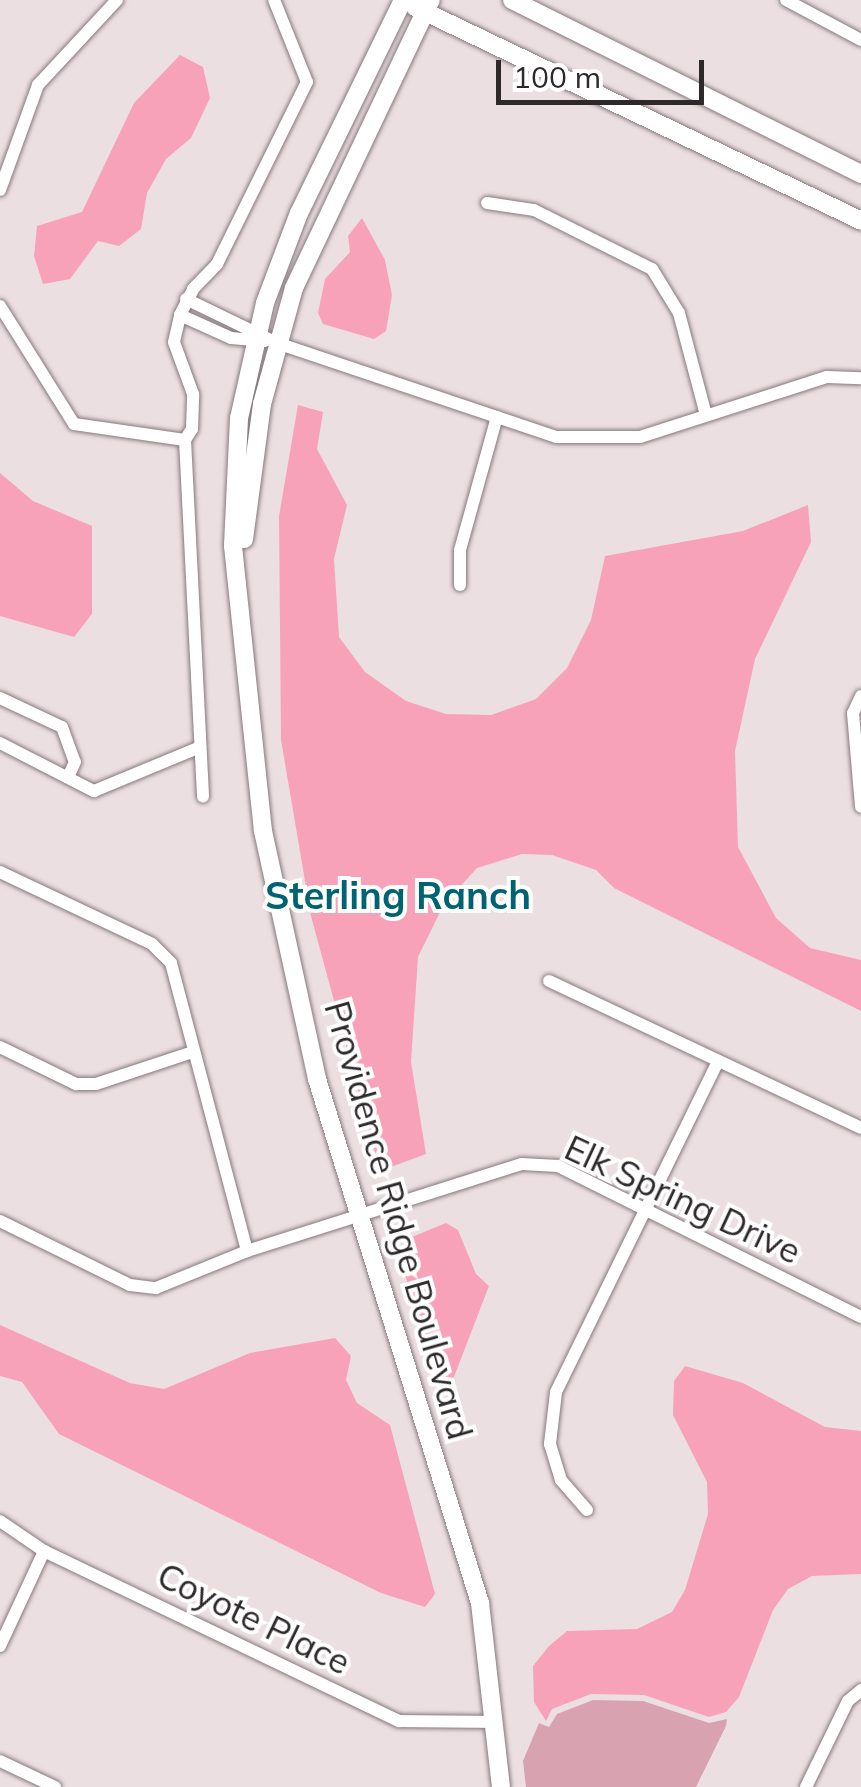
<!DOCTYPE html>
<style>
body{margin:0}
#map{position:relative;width:861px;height:1787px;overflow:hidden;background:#ecdfe2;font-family:Mulish,sans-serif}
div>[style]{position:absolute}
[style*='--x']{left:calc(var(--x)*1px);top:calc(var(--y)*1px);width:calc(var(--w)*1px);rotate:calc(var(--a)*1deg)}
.green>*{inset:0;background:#d8a2b1}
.water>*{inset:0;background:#f8a2ba}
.roads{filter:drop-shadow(0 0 2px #85797c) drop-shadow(0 0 2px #85797c)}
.street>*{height:12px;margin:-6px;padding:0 6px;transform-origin:6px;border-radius:6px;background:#fff}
.secondary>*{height:18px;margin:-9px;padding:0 9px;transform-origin:9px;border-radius:9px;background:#fff}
span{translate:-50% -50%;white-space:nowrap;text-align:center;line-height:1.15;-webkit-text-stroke:8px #fff;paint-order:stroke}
.street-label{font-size:35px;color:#2d2829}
.neighbourhood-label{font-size:38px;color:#006371;font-weight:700}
.scale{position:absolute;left:496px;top:60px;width:208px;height:45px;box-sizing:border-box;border:5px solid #2d2829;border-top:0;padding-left:12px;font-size:30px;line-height:35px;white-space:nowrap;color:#2d2829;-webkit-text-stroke:8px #fff;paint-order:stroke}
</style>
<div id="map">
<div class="green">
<div style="clip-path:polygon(593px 1700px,643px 1701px,709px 1723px,727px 1719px,726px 1726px,696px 1787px,526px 1787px,523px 1761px,539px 1723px,549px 1727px,557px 1714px)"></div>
</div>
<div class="water">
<div style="clip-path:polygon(180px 55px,203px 67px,210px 98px,191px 138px,166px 159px,147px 193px,141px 229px,119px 246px,98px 241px,70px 279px,43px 284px,34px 256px,37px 226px,82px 212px,134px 103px)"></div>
<div style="clip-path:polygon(362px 218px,385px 260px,392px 295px,386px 331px,374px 339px,323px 324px,318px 313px,325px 279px,350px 252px,348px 236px)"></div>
<div style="clip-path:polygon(298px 405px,323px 412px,317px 449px,347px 505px,334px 559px,339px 637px,365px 672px,406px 701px,446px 714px,491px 715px,536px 699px,567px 668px,591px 620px,605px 556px,743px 531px,808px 505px,811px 542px,755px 659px,735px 751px,738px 847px,776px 918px,810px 948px,861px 960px,861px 1011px,614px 888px,596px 870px,552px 855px,522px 854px,477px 868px,444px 904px,418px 957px,411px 1062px,426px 1154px,380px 1171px,311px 916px,281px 740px,279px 516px)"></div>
<div style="clip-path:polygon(0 473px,33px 501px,92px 526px,92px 614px,74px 637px,0 616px)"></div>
<div style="clip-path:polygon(446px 1223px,458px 1230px,476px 1274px,489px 1286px,452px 1382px,438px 1371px,399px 1258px,407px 1239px)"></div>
<div style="clip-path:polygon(0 1325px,130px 1383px,164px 1389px,250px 1353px,335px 1338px,351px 1356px,346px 1380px,357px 1403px,390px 1425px,435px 1594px,425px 1607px,381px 1593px,59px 1434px,22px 1382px,0 1376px)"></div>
<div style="clip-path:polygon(685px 1366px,743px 1383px,825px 1427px,861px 1431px,861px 1574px,812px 1576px,788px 1589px,773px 1610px,739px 1697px,726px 1712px,709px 1717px,644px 1695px,591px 1694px,552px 1709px,546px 1721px,534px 1702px,533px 1666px,549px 1646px,567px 1631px,637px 1629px,672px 1612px,685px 1590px,708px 1514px,707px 1482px,673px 1415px,674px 1381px)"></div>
</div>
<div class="roads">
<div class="street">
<div style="--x:786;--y:0;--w:85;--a:28.1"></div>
<div style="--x:0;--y:190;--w:112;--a:-70.1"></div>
<div style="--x:38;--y:85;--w:116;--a:-47.1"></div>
<div style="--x:487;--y:203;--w:48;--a:8.5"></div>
<div style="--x:534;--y:210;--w:132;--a:26.6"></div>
<div style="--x:652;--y:269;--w:52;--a:58.5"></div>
<div style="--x:679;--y:313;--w:106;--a:75.2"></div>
<div style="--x:186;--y:299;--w:101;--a:25.8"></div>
<div style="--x:277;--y:343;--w:295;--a:18.6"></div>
<div style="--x:557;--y:437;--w:83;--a:0"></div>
<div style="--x:640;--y:437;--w:196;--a:-17.8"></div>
<div style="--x:827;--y:377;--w:34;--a:2"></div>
<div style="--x:0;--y:306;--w:139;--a:57.9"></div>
<div style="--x:74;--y:424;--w:112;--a:8.2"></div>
<div style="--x:185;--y:440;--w:13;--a:-58"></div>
<div style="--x:192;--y:429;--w:35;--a:-88"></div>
<div style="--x:193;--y:394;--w:55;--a:-110.1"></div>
<div style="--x:174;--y:342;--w:28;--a:-77"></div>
<div style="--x:180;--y:315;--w:29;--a:-63"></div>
<div style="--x:193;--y:289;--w:35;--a:-46"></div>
<div style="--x:217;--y:264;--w:203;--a:-63.7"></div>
<div style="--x:307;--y:82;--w:88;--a:-111.9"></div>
<div style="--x:180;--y:315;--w:56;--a:24.3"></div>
<div style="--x:231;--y:338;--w:34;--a:5"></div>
<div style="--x:185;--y:440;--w:357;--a:87.1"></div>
<div style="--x:460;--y:585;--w:35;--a:-90"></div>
<div style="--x:460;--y:550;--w:138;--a:-74.5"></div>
<div style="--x:861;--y:696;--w:19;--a:115"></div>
<div style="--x:853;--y:713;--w:94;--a:85.1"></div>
<div style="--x:0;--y:698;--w:68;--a:25.1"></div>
<div style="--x:62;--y:727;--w:37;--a:70"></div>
<div style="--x:75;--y:762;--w:17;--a:115"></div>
<div style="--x:0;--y:743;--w:106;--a:27.1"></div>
<div style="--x:94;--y:791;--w:115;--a:-22.5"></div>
<div style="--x:0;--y:872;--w:168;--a:25.3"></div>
<div style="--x:152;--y:944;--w:27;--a:45"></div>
<div style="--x:171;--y:963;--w:298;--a:75.2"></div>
<div style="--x:549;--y:981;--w:345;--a:25.2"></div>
<div style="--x:0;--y:1047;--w:85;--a:26"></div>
<div style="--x:76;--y:1084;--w:20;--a:0"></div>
<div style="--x:96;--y:1084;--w:99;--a:-18.3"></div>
<div style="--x:0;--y:1221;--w:145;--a:26.2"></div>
<div style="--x:130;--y:1285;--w:26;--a:7"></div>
<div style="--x:156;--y:1288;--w:98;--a:-22.1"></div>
<div style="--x:247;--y:1251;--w:288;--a:-17.6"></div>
<div style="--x:522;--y:1164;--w:36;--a:3"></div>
<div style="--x:558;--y:1166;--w:339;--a:26.5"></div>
<div style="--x:587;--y:1510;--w:40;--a:-131"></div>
<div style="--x:561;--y:1480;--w:38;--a:-107"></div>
<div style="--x:550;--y:1444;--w:52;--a:-83.4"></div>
<div style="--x:556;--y:1392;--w:368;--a:-63.9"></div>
<div style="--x:0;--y:1521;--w:53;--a:34.3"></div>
<div style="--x:44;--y:1551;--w:394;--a:25.6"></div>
<div style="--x:399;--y:1721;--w:97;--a:0.6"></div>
<div style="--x:0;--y:1646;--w:105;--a:-65.1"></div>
<div style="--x:0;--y:1761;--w:61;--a:25.3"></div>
<div style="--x:806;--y:1787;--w:96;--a:-64"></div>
<div style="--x:848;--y:1701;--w:17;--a:-40"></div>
</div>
<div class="secondary">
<div style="--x:403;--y:0;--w:237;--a:116"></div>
<div style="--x:299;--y:213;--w:96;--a:110.7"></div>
<div style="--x:265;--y:303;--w:118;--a:102.7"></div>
<div style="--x:239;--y:418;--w:128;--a:92.7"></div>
<div style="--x:233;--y:546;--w:287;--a:84"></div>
<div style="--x:263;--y:831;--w:254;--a:77.7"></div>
<div style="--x:317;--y:1079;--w:549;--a:72.72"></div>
<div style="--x:480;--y:1603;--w:185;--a:83.5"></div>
<div style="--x:512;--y:0;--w:390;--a:26.5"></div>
<div style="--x:415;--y:7;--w:495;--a:25.6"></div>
<div style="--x:244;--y:539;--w:136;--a:-82.4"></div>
<div style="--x:262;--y:404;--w:120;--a:-74.6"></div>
<div style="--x:294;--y:288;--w:319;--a:-64.6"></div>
</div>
</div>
<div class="street-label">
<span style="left:683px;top:1199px;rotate:25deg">Elk Spring Drive</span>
<span style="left:399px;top:1220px;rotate:74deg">Providence Ridge Boulevard</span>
<span style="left:254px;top:1618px;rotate:26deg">Coyote Place</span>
</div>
<div class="neighbourhood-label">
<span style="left:398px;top:896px">Sterling Ranch</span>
</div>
<div class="scale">100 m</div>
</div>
